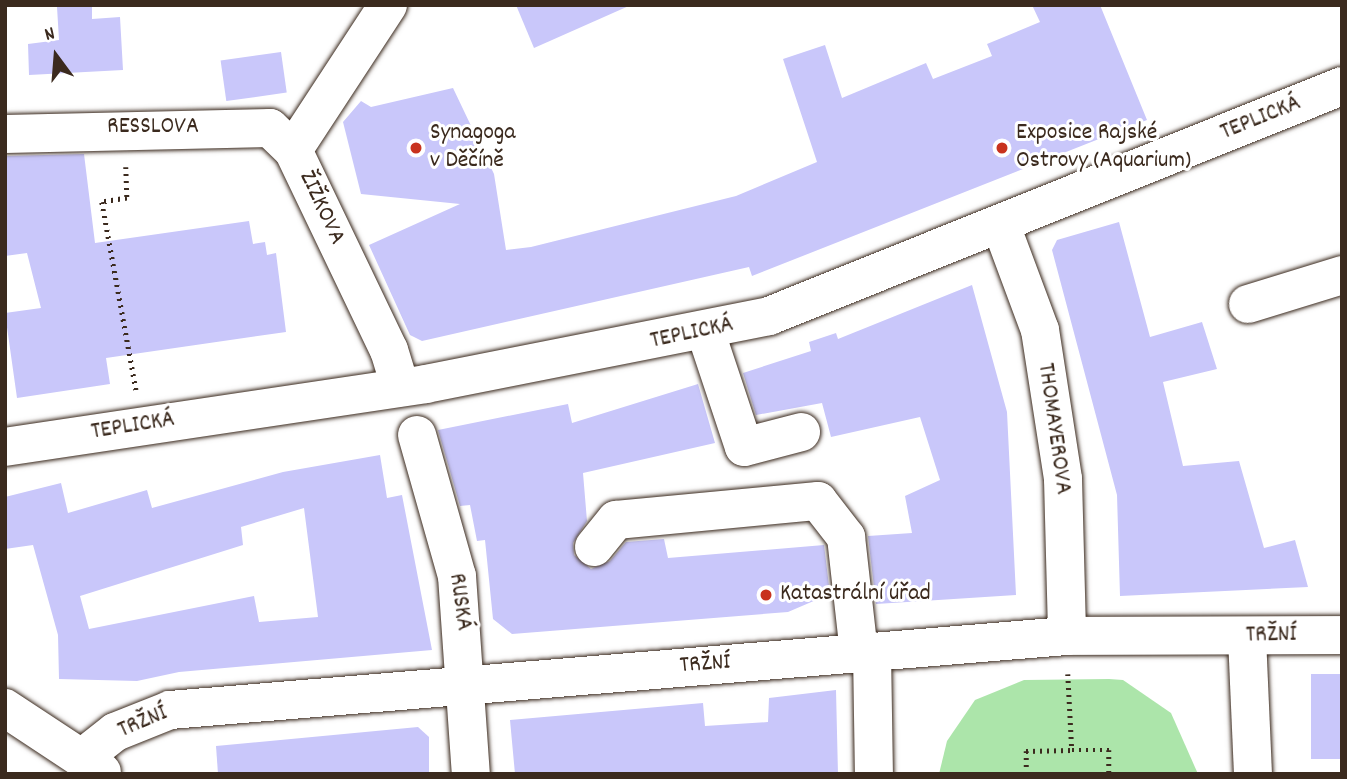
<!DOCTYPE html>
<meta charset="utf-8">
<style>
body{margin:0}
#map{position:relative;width:1347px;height:779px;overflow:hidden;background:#fff;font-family:Dekko,sans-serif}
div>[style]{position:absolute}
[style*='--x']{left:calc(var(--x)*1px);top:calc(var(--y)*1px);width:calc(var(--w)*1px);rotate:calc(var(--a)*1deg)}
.green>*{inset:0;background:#ace5aa}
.building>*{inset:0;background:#c9c7fa;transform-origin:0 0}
.path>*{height:4.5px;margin-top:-2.25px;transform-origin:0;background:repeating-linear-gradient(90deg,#3b2a1e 0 2px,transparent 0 7px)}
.roads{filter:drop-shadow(0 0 2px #3b2a1e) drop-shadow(0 0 2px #3b2a1e)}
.minor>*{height:38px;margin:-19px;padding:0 19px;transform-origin:19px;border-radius:19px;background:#fff}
.dots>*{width:19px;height:19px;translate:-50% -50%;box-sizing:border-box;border:4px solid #fff;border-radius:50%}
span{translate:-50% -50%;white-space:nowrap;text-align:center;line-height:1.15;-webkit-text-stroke:6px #fff;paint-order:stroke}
.street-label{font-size:24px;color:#3b2a1e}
.poi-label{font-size:24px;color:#3b2a1e}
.left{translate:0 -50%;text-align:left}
.frame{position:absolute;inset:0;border:7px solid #3b2a1e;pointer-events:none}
.north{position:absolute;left:21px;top:21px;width:70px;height:70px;-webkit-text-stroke:5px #fff;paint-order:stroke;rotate:344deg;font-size:19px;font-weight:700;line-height:28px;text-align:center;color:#3b2a1e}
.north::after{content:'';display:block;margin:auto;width:24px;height:32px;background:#3b2a1e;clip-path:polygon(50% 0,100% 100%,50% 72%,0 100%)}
</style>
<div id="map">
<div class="green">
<div style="clip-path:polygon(1109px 679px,1123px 680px,1171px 713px,1198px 774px,939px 774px,947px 741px,975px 700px,1024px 680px)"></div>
</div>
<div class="building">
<div style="clip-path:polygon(92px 5px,92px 19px,120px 17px,123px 70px,29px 75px,28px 44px,59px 40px,57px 7px)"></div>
<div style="clip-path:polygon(516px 5px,631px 5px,534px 48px)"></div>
<div style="clip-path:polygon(1032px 5px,1100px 5px,1147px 120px,752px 276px,749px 267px,422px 341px,410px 335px,369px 245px,460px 204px,361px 194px,343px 122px,361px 101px,371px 107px,453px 88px,494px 174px,506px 250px,531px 247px,736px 196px,817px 162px,783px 59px,825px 45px,842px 98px,926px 63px,933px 79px,992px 56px,987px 44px,1040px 22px)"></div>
<div style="left:281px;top:52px;width:41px;height:61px;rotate:82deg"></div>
<div style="clip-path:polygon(84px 154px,95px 243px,249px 221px,253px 244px,265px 242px,267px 255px,276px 253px,286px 332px,106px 358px,110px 384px,17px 398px,5px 313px,41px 308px,27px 253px,5px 256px,5px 156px)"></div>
<div style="clip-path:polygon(1119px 222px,1150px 337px,1202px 322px,1217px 369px,1163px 382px,1183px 466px,1239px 461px,1264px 548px,1295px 540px,1308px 587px,1120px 596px,1117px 495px,1052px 250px,1057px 240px)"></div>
<div style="clip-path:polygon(972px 285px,1007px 412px,1016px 595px,876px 604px,868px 536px,912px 533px,905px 496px,940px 480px,920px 417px,831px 437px,822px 403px,756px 415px,743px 373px,811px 351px,809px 342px,836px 333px,838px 339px)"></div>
<div style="clip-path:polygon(698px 384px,715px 443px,583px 473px,587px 521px,573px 543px,574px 555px,591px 569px,610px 561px,626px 542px,664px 539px,668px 558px,824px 545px,830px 594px,788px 612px,512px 634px,493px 619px,485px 540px,477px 541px,470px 505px,460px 506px,438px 430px,568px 404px,572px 423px)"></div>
<div style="clip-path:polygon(evenodd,380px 455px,387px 498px,402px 495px,432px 650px,179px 672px,137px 681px,59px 679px,58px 635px,33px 545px,5px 549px,5px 497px,61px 483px,68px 513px,147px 490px,152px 508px,283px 472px,380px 455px,304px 508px,318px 617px,259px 622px,254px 596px,89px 629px,80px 596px,243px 545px,241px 527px,304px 508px)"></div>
<div style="left:1311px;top:674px;width:31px;height:85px"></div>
<div style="clip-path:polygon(836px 690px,838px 774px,515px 774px,510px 720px,703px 703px,705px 726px,768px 722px,769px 698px)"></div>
<div style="clip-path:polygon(418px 727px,429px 737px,429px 774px,218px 774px,216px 746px)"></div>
</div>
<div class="path">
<div style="--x:126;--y:167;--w:31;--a:88"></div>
<div style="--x:127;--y:198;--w:25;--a:171"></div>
<div style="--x:102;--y:202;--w:191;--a:79.7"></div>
<div style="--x:1068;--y:674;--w:76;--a:87"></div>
<div style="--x:1072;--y:750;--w:37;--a:0"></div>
<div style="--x:1109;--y:750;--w:24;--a:90"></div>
<div style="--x:1026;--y:774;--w:23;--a:-90"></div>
<div style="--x:1026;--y:751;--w:46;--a:-1.2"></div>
</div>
<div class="roads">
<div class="minor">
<div style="--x:388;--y:5;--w:173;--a:123.2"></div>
<div style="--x:293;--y:150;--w:222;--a:64.4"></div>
<div style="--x:389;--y:350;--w:39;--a:73"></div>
<div style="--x:5;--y:134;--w:265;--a:-1.3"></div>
<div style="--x:270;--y:128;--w:32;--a:44"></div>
<div style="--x:1002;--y:228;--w:109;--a:69.6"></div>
<div style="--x:1040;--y:330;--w:151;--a:81.2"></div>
<div style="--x:1063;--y:479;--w:157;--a:88.5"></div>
<div style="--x:1248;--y:304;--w:98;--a:-17.1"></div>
<div style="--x:706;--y:333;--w:120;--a:71.6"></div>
<div style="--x:744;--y:447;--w:59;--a:-14.7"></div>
<div style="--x:417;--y:435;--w:147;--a:74.2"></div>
<div style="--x:457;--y:576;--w:198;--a:86"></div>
<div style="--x:5;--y:447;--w:426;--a:-8.5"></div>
<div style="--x:426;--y:384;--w:350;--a:-11.2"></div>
<div style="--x:769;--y:316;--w:617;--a:-21.87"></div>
<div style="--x:594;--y:547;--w:35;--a:-51"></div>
<div style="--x:616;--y:520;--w:203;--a:-5.4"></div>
<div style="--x:818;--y:501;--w:46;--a:52.1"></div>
<div style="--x:846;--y:537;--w:117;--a:83.6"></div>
<div style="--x:1247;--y:637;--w:137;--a:87.5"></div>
<div style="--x:872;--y:651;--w:123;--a:89.1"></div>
<div style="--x:5;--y:708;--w:116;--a:33.4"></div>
<div style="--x:82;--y:758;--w:42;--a:-38.2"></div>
<div style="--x:115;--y:732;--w:59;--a:-21.8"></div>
<div style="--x:170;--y:710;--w:900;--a:-4.72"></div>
<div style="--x:1067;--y:636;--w:275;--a:-0.2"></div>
</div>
</div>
<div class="dots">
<div style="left:416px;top:148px;background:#c8321e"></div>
<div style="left:1002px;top:148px;background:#c8321e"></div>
<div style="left:766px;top:595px;background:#c8321e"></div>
</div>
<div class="street-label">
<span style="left:1261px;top:119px;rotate:-22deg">TEPLICKÁ</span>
<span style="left:153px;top:128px">RESSLOVA</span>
<span style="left:321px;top:208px;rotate:65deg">ŽIŽKOVA</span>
<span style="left:692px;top:334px;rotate:-12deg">TEPLICKÁ</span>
<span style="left:133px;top:427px;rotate:-9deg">TEPLICKÁ</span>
<span style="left:1053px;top:429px;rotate:82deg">THOMAYEROVA</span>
<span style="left:459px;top:602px;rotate:82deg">RUSKÁ</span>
<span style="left:1271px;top:636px;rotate:-1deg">TRŽNÍ</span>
<span style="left:705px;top:665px;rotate:-4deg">TRŽNÍ</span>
<span style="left:143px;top:723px;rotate:-23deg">TRŽNÍ</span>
</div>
<div class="poi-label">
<span class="left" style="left:430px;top:148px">Synagoga<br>v Děčíně</span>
<span class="left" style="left:1016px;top:148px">Exposice Rajské<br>Ostrovy (Aquarium)</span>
<span class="left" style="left:780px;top:595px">Katastrální úřad</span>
</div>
<div class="frame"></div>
<div class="north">N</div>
</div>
